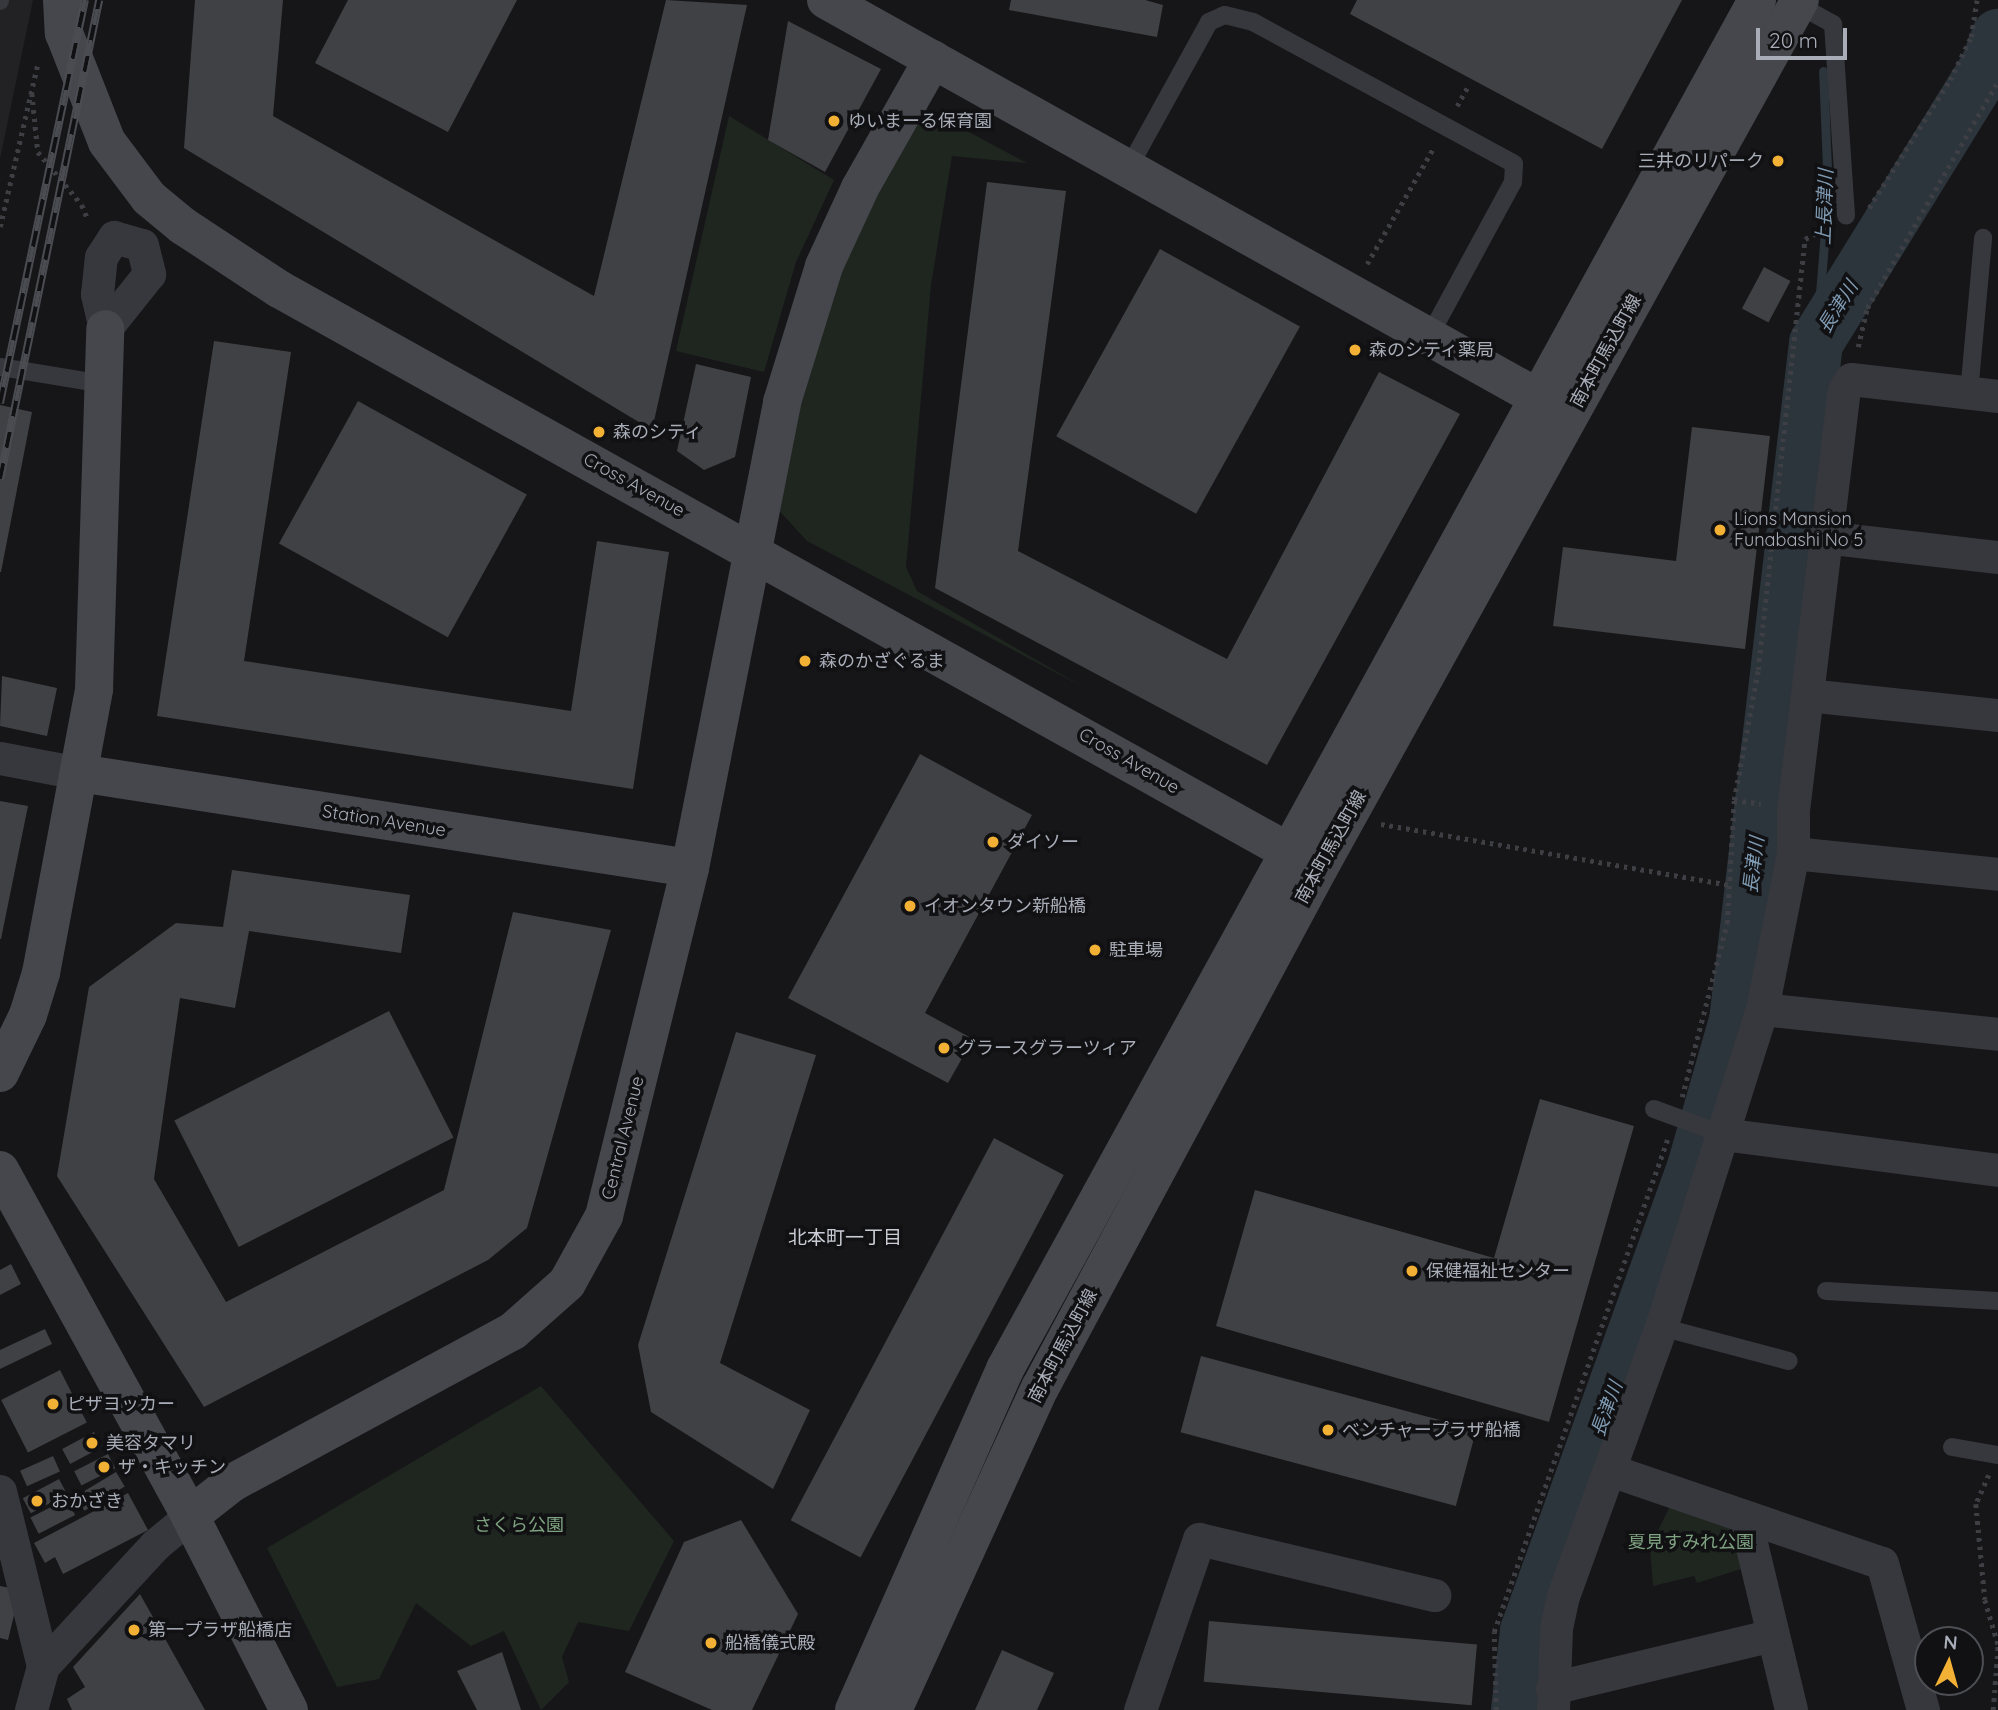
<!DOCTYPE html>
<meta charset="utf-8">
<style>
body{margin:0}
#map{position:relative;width:1998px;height:1710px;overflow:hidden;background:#161618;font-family:Quicksand,"Noto Sans JP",sans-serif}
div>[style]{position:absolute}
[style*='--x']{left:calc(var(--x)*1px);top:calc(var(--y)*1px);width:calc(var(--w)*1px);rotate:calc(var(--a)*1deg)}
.built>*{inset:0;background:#222225}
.green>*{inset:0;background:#1e261f}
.stream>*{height:9px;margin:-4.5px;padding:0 4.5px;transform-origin:4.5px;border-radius:4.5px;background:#2c353c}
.river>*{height:54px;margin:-27px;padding:0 27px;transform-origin:27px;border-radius:27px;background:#2c353c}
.building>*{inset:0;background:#404145;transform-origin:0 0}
.path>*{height:4.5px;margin-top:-2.25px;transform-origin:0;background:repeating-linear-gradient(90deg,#3d3f44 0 3.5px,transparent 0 8.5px)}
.lane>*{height:18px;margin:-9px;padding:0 9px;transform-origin:9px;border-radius:9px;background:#37383d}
.street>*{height:33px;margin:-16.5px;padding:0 16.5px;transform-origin:16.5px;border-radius:16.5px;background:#37383d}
.secondary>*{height:38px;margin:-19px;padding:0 19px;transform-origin:19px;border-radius:19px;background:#45474d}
.rail>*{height:8px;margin-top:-4px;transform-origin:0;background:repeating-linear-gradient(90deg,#111113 0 16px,#4a4c52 0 32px);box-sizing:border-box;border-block:2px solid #4a4c52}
.dots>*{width:19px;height:19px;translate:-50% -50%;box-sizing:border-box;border:4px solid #111113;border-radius:50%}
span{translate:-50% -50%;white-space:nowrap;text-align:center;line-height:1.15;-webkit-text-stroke:7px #111113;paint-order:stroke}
.poi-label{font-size:18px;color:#a8adb8}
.left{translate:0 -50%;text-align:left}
.right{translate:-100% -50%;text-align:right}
.street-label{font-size:18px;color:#a8adb8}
.park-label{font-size:18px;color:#7fa381}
.water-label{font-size:19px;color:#7f9bb3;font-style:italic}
.neighbourhood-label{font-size:19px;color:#c9ccd4}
.north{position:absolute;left:1914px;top:1626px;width:70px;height:70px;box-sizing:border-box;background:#111113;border:2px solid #4d4f55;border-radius:50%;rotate:5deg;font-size:19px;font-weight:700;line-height:28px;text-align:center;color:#a8adb8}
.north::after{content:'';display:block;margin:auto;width:24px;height:32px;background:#f2b134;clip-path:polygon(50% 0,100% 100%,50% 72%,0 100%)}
.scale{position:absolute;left:1756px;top:28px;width:91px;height:32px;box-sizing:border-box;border:4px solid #a8adb8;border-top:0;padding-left:9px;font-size:21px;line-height:24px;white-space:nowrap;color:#a8adb8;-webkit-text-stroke:5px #111113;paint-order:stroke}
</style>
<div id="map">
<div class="built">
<div style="clip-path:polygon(0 0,33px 0,0 159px)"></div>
</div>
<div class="green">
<div style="clip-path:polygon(920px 106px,1027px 163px,952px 156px,931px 285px,906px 567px,917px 591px,1085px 688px,807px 541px,774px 505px,833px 280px)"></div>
<div style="clip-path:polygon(729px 116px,834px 180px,796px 262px,764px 372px,676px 351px)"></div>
<div style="clip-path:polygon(541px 1386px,674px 1541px,629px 1631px,578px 1622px,562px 1657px,569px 1682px,541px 1710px,504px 1631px,471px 1646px,416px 1603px,379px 1679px,337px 1687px,267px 1548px)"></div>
<div style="clip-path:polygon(1670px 1506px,1739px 1519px,1747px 1567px,1697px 1583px,1694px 1576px,1653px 1586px,1650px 1547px)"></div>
</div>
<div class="stream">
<div style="--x:1816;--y:343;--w:150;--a:-85.4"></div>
<div style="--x:1828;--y:193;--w:122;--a:-92.3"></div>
</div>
<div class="river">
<div style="--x:1518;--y:1710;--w:80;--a:-83.5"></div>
<div style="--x:1527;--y:1631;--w:493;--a:-70.2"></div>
<div style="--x:1694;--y:1167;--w:152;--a:-74"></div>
<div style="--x:1736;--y:1021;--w:683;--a:-83.27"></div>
<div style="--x:1816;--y:343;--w:328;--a:-58.3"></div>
<div style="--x:1988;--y:64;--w:30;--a:-70"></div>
</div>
<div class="building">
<div style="clip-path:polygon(195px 0,283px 0,273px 116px,594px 296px,666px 0,747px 5px,652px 430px,184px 148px)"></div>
<div style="clip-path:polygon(348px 0,517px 0,448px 132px,315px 63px)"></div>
<div style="clip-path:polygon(1011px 0,1145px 0,1163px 5px,1157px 37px,1009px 10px)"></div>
<div style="clip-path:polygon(1357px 0,1682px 0,1602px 149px,1350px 14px)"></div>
<div style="clip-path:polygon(788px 21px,881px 69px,825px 172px,768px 140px)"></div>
<div style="clip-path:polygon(987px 182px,1066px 191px,1018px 551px,1227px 659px,1379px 372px,1460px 414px,1267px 765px,935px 588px)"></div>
<div style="left:1160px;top:249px;width:160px;height:214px;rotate:29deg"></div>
<div style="left:1764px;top:267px;width:30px;height:47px;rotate:28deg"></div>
<div style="clip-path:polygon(214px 341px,291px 352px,244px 661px,571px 711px,597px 541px,669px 552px,633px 789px,157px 716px)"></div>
<div style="clip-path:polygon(696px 364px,751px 377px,735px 457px,704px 470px,677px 451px)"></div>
<div style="left:358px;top:401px;width:193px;height:163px;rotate:29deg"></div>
<div style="clip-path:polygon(0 405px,32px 412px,1px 572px,0 572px)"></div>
<div style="clip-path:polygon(1692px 427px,1770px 436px,1745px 649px,1553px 626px,1563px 547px,1676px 561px)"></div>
<div style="clip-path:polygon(2px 676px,57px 688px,47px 736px,0 726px)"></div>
<div style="clip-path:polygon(920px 754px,1032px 815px,925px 1013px,973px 1039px,948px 1083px,788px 998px)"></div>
<div style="clip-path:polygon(0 801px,28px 806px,1px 939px,0 939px)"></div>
<div style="clip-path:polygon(232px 870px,410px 895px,401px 953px,249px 931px,235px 1008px,180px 998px,154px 1179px,226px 1302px,444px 1190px,513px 912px,611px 930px,527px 1228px,488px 1260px,204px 1407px,57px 1176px,89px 987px,176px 923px,223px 927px)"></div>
<div style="left:389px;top:1011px;width:142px;height:241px;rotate:63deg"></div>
<div style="clip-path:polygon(736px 1032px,816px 1055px,720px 1363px,810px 1410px,773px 1489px,651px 1412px,638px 1345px)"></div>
<div style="clip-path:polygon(1540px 1099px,1634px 1126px,1549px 1422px,1216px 1326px,1255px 1190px,1494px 1258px)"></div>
<div style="left:994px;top:1138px;width:79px;height:433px;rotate:28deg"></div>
<div style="clip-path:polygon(11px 1264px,21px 1284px,0 1295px,0 1270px)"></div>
<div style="clip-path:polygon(45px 1329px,52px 1344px,0 1369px,0 1350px)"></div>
<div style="left:1201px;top:1356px;width:285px;height:79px;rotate:15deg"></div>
<div style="left:60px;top:1370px;width:59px;height:66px;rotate:63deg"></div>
<div style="left:94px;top:1432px;width:17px;height:36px;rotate:62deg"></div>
<div style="left:108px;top:1454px;width:16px;height:38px;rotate:63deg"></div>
<div style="left:53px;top:1456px;width:17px;height:36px;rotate:66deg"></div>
<div style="left:116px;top:1472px;width:17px;height:47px;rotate:59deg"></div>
<div style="left:59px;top:1479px;width:17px;height:41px;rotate:62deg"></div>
<div style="clip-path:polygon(128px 1493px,148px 1530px,63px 1574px,55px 1557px,45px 1563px,34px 1543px)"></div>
<div style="left:67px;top:1499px;width:18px;height:41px;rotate:63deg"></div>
<div style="clip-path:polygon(741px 1520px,798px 1614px,752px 1710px,712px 1710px,625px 1672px,684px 1542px)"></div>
<div style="clip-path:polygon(0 1586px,20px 1590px,8px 1640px,0 1638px)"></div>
<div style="clip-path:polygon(140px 1594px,205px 1710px,72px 1710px,67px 1699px,85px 1687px,73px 1667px)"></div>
<div style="left:1209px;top:1621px;width:269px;height:61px;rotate:5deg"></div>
<div style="clip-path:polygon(1002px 1650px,1054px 1673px,1037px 1710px,975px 1710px)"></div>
<div style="clip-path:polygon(502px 1652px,521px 1710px,477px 1710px,457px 1671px)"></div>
</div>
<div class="path">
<div style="--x:32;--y:93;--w:59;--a:84.2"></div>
<div style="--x:38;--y:152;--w:69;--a:50.3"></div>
<div style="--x:82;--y:205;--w:16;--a:68"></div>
<div style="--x:1457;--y:106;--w:21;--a:-61"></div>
<div style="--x:1869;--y:208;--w:151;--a:-57.7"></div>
<div style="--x:1950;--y:80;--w:48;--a:-64"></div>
<div style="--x:1971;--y:37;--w:37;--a:-81"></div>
<div style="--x:0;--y:227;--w:169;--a:-77"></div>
<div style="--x:1367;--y:264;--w:135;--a:-60.2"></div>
<div style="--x:1858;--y:347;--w:40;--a:-77"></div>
<div style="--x:1867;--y:308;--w:262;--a:-60"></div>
<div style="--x:1734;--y:800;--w:27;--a:8"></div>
<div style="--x:1381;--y:824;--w:353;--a:9.9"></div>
<div style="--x:1682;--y:1097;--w:180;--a:-75.5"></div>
<div style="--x:1727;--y:923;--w:123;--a:-86.7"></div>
<div style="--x:1734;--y:800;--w:132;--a:-79.5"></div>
<div style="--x:1758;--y:670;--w:434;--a:-83.8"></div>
<div style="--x:1805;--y:239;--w:27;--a:-27"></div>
<div style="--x:1989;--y:1475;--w:32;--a:114"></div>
<div style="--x:1976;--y:1504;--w:96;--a:84.6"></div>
<div style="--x:1985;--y:1600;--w:46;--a:73.5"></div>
<div style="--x:1496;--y:1710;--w:78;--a:-91.5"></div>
<div style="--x:1494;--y:1632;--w:524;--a:-70.6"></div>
<div style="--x:1993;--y:1710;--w:65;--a:-85.6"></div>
</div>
<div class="lane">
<div style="--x:0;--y:1;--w:1;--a:-90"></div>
<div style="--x:1793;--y:2;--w:46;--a:28.8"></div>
<div style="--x:1833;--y:24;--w:192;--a:86.1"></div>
<div style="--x:1128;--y:169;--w:168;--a:-61.1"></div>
<div style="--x:1209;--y:22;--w:17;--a:-24"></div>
<div style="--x:1225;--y:15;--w:29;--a:14"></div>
<div style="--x:1253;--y:22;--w:297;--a:28.5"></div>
<div style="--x:1514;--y:164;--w:18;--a:93"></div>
<div style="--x:1513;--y:182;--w:176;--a:118.5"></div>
<div style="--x:0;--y:367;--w:104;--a:9.4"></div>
<div style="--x:1969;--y:393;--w:156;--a:-84.8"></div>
<div style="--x:1654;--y:1109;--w:72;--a:20.2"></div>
<div style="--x:1826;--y:1291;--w:172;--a:3.3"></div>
<div style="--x:1661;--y:1327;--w:132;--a:14.9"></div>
<div style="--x:1952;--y:1447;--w:47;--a:9.9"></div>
</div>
<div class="street">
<div style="--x:114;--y:237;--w:29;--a:16"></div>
<div style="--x:142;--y:245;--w:30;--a:76"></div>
<div style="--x:149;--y:274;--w:70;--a:128.7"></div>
<div style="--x:105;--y:329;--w:36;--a:-103"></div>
<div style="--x:97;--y:294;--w:37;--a:-84"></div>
<div style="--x:101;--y:257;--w:24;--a:-57"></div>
<div style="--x:1824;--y:537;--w:175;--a:6.6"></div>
<div style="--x:1807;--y:695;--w:192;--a:6"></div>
<div style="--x:0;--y:758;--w:80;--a:10.8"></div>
<div style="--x:1793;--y:853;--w:206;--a:5.8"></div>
<div style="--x:1762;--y:1009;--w:237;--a:6"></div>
<div style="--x:1722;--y:1134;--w:278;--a:7.4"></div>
<div style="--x:1610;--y:1470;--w:287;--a:18.9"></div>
<div style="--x:1882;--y:1563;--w:153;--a:74.4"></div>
<div style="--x:0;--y:1491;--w:180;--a:76.2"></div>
<div style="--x:43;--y:1666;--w:46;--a:105.3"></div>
<div style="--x:1745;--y:1518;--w:197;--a:76.5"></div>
<div style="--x:43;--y:1666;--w:165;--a:-47.2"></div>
<div style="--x:155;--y:1545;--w:45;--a:-39.6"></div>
<div style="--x:1552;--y:1688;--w:226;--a:-13.5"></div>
<div style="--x:1140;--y:1710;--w:181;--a:-71"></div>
<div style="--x:1199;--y:1539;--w:242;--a:13.4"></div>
<div style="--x:1553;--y:1710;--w:82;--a:-87.9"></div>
<div style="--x:1556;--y:1628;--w:33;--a:-78"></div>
<div style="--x:1563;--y:1596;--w:286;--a:-70"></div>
<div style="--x:1661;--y:1327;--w:334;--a:-72.4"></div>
<div style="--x:1762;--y:1009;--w:159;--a:-78.8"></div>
<div style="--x:1793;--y:853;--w:43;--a:-90"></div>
<div style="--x:1793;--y:810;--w:423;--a:-83.1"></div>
<div style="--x:1844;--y:390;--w:13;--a:-58"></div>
<div style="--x:1851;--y:379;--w:148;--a:6.6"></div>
</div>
<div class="secondary">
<div style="--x:62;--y:0;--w:33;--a:87"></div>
<div style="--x:64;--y:33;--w:117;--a:68.5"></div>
<div style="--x:107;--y:142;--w:70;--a:53.1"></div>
<div style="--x:149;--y:198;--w:44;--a:39.5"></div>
<div style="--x:183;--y:226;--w:115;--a:33.3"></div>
<div style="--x:279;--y:289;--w:1181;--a:29.13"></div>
<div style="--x:826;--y:0;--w:814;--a:29.18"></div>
<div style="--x:79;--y:773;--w:618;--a:8.84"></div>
<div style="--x:0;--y:1073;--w:64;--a:-64.2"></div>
<div style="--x:28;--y:1015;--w:44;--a:-72.8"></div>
<div style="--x:41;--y:973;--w:289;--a:-79.4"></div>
<div style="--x:94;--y:689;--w:360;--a:-88.2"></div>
<div style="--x:0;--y:1170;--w:395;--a:61.2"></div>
<div style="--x:190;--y:1516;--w:218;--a:63"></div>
<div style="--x:190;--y:1516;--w:53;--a:-38.2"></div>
<div style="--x:232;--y:1483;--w:319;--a:-28.4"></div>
<div style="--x:513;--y:1331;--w:72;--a:-41.6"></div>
<div style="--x:567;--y:1283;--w:77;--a:-61.1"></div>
<div style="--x:604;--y:1216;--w:358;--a:-76.1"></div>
<div style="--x:690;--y:868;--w:475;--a:-78.8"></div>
<div style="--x:782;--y:402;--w:142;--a:-72.8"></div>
<div style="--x:824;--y:266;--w:86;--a:-65.2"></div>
<div style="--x:860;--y:188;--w:148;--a:-60.5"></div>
<div style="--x:854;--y:1710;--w:373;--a:-66.1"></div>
<div style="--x:1005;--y:1369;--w:1562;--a:-61.22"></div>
<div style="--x:893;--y:1710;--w:354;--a:-65.5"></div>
<div style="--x:1040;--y:1388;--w:590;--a:-61.78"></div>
<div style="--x:1319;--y:868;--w:992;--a:-61.01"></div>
</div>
<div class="rail">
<div style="--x:0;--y:403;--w:412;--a:-78.1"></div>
<div style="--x:0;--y:479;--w:489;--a:-78.3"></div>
</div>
<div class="dots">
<div style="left:834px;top:121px;background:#f2b134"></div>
<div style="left:1778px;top:161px;background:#f2b134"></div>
<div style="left:1355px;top:350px;background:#f2b134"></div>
<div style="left:599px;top:432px;background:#f2b134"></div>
<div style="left:1720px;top:530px;background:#f2b134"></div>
<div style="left:805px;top:661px;background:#f2b134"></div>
<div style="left:993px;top:842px;background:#f2b134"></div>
<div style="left:910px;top:906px;background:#f2b134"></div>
<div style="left:1095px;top:950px;background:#f2b134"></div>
<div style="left:944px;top:1048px;background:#f2b134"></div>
<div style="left:1412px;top:1271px;background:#f2b134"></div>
<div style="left:53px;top:1404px;background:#f2b134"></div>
<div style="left:1328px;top:1430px;background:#f2b134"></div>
<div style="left:92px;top:1443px;background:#f2b134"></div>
<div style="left:104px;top:1467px;background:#f2b134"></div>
<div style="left:37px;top:1501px;background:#f2b134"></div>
<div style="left:134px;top:1630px;background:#f2b134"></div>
<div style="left:711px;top:1643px;background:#f2b134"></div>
</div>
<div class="poi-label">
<span class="left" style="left:848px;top:121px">ゆいまーる保育園</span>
<span class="right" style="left:1764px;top:161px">三井のリパーク</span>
<span class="left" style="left:1369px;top:350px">森のシティ薬局</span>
<span class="left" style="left:613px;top:432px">森のシティ</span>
<span class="left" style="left:1734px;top:530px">Lions Mansion<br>Funabashi No 5</span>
<span class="left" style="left:819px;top:661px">森のかざぐるま</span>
<span class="left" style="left:1007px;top:842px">ダイソー</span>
<span class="left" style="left:924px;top:906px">イオンタウン新船橋</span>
<span class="left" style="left:1109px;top:950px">駐車場</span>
<span class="left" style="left:958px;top:1048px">グラースグラーツィア</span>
<span class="left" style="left:1426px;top:1271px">保健福祉センター</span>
<span class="left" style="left:67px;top:1404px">ピザヨッカー</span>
<span class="left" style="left:1342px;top:1430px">ベンチャープラザ船橋</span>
<span class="left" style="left:106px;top:1443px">美容タマリ</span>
<span class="left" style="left:118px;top:1467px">ザ・キッチン</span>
<span class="left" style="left:51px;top:1501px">おかざき</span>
<span class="left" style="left:148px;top:1630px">第一プラザ船橋店</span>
<span class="left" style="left:725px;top:1643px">船橋儀式殿</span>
</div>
<div class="street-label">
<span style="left:1606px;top:351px;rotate:-61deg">南本町馬込町線</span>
<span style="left:634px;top:485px;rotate:29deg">Cross Avenue</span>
<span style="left:1129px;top:761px;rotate:30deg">Cross Avenue</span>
<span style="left:384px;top:821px;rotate:9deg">Station Avenue</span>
<span style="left:1331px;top:847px;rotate:-61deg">南本町馬込町線</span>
<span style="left:623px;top:1138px;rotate:-76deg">Central Avenue</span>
<span style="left:1063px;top:1346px;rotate:-62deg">南本町馬込町線</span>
</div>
<div class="park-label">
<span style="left:519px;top:1525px">さくら公園</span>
<span style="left:1691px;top:1542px">夏見すみれ公園</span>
</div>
<div class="water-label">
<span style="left:1825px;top:207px;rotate:-88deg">上長津川</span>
<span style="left:1838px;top:307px;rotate:-58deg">長津川</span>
<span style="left:1754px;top:865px;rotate:-83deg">長津川</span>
<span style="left:1607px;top:1409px;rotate:-70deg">長津川</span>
</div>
<div class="neighbourhood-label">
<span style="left:845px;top:1238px">北本町一丁目</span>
</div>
<div class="north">N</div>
<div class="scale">20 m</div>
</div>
